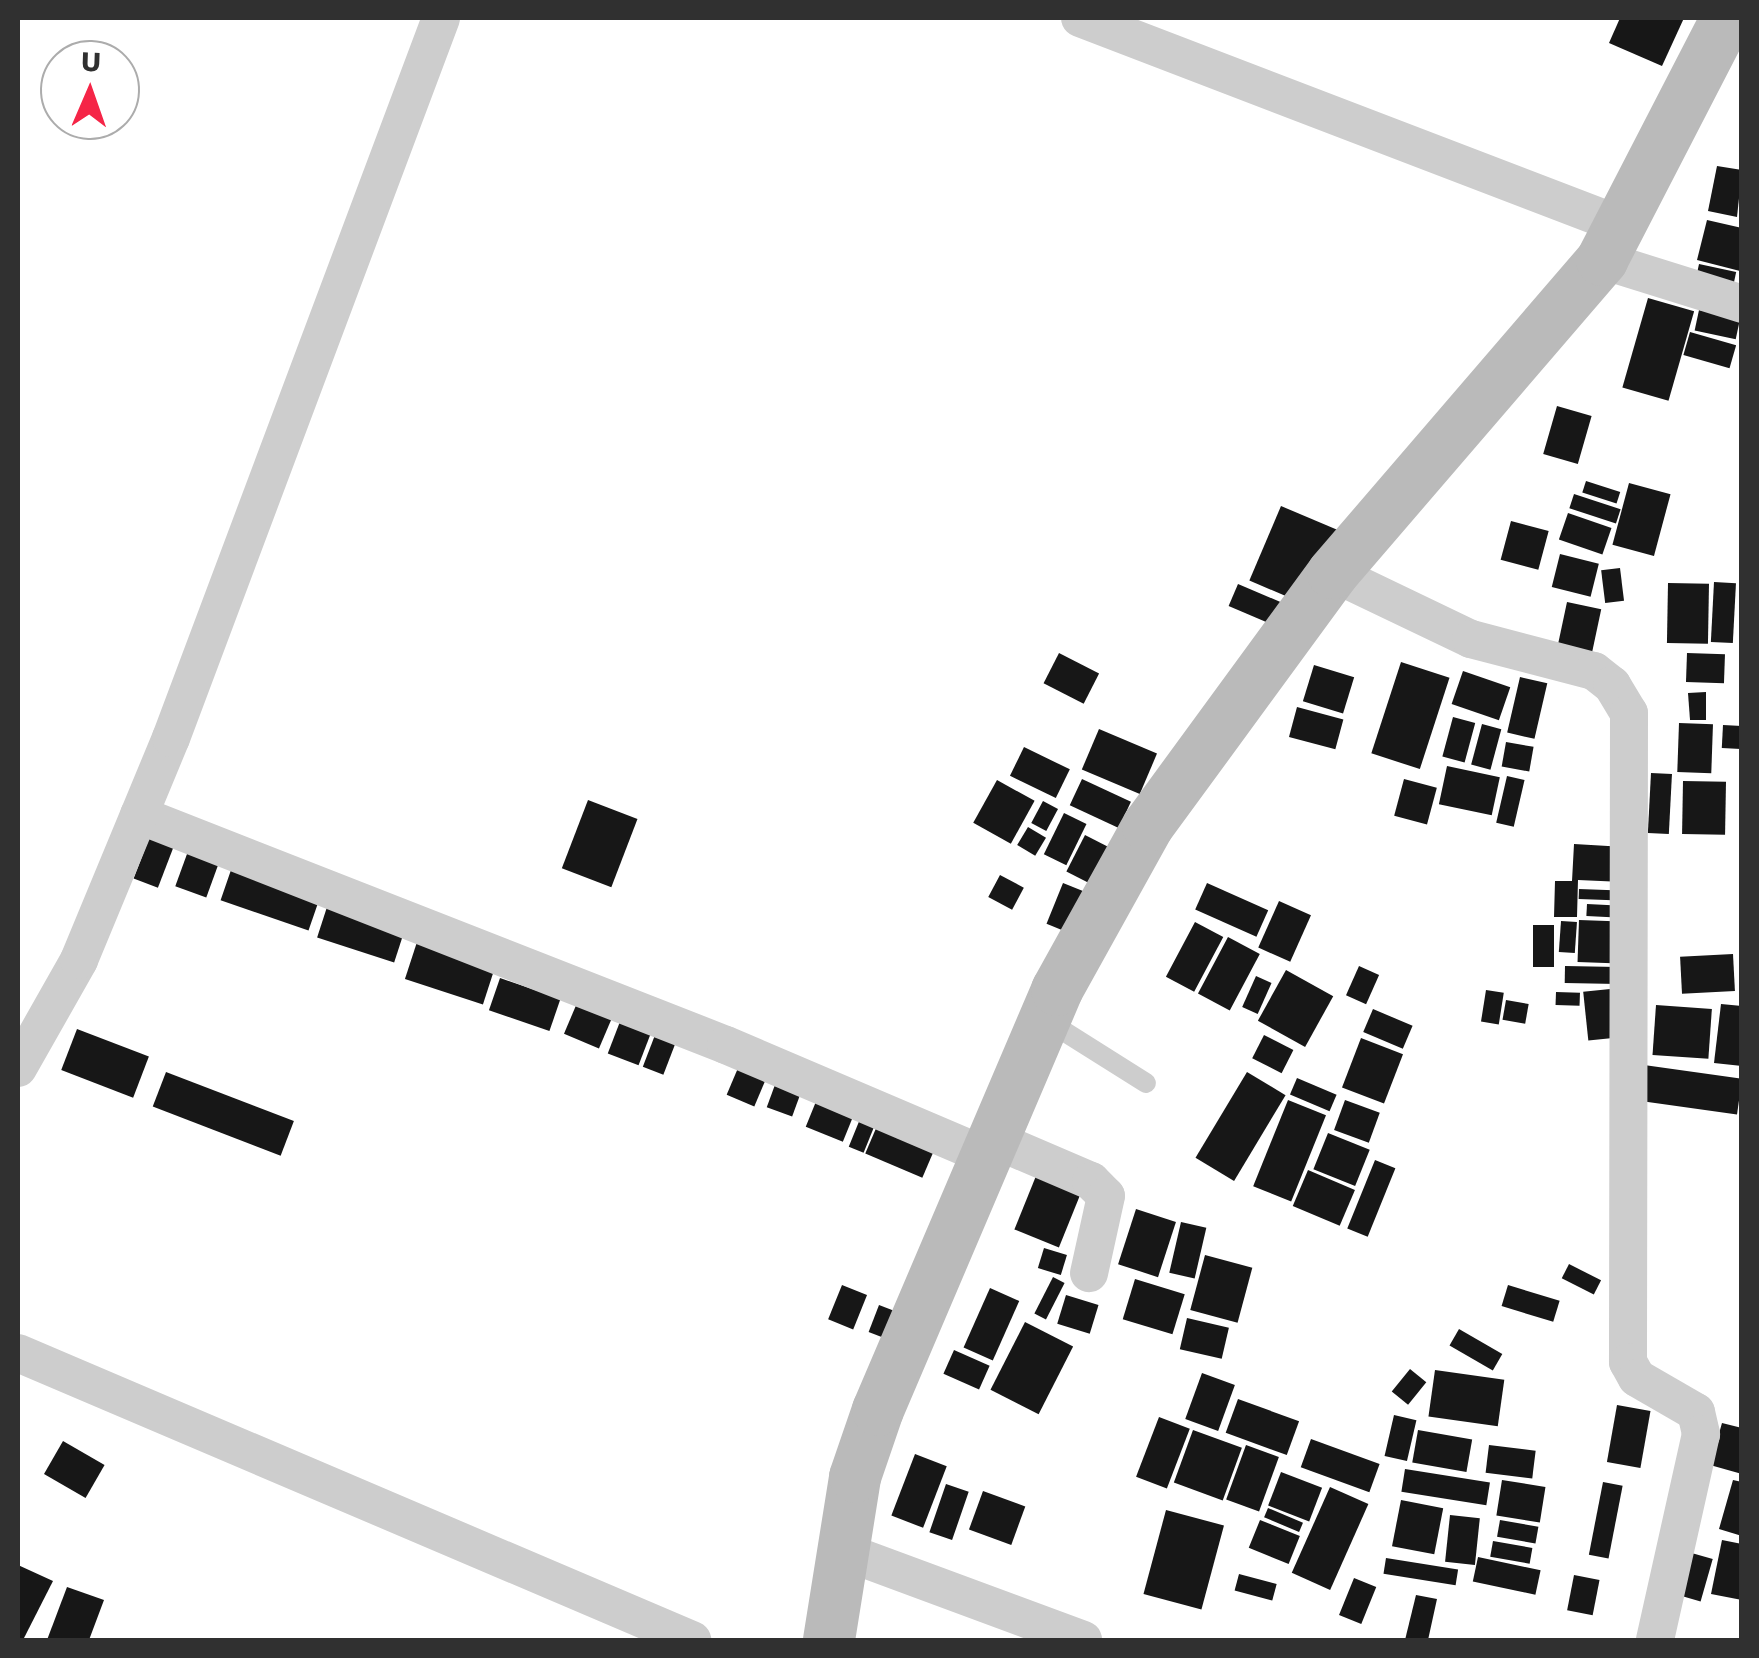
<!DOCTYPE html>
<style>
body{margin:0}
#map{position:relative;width:1759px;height:1658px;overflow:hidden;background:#fff;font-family:"Work Sans",sans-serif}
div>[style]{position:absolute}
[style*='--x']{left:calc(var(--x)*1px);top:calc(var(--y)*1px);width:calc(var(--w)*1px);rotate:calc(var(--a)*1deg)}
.building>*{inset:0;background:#171717;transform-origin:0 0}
.lane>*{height:20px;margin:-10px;padding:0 10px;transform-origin:10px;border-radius:10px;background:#cdcdcd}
.street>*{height:38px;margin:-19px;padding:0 19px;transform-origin:19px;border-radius:19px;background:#cdcdcd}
.secondary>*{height:52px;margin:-26px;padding:0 26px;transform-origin:26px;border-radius:26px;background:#bababa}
span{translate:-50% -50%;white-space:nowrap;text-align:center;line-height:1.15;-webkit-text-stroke:10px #fff;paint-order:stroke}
.frame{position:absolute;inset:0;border:20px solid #303030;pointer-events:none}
.north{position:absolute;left:40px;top:40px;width:100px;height:100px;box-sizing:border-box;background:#fff;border:2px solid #acacac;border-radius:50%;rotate:2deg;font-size:28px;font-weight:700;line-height:40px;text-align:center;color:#303030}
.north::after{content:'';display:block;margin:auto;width:35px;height:45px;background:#f52547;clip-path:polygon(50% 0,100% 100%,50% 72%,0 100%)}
</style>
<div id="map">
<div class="building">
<div style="clip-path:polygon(1620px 18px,1684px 18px,1662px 66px,1609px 43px)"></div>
<div style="clip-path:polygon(1717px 166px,1742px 170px,1737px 217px,1708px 211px)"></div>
<div style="clip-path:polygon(1707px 220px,1742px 228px,1740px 271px,1697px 260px)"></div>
<div style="left:1699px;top:264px;width:38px;height:22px;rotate:12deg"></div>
<div style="left:1648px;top:298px;width:48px;height:93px;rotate:16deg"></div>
<div style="left:1699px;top:310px;width:42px;height:21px;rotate:12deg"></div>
<div style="left:1690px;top:332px;width:48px;height:24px;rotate:16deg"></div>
<div style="left:1557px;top:406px;width:36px;height:50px;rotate:16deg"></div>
<div style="left:1586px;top:481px;width:36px;height:12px;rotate:18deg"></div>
<div style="left:1629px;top:483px;width:43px;height:64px;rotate:15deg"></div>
<div style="left:1574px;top:494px;width:49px;height:15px;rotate:18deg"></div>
<div style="left:1281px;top:506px;width:61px;height:81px;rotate:23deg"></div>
<div style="left:1568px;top:513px;width:46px;height:28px;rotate:19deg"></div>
<div style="left:1511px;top:521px;width:39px;height:40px;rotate:15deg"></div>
<div style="left:1560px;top:554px;width:40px;height:34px;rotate:14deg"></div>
<div style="left:1620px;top:568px;width:33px;height:19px;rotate:83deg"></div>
<div style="left:1714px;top:582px;width:22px;height:60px;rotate:3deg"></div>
<div style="left:1668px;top:583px;width:41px;height:60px;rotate:1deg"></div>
<div style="left:1238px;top:584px;width:60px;height:24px;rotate:23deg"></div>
<div style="left:1567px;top:602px;width:35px;height:48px;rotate:12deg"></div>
<div style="left:1059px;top:653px;width:45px;height:34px;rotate:27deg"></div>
<div style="left:1687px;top:653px;width:38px;height:29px;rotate:2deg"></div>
<div style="left:1401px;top:662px;width:51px;height:96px;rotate:18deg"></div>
<div style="left:1314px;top:665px;width:42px;height:38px;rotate:17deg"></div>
<div style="left:1463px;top:671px;width:50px;height:35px;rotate:19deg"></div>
<div style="left:1520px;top:677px;width:28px;height:57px;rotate:13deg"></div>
<div style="clip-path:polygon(1706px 692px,1706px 720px,1690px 720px,1688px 693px)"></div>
<div style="left:1297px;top:707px;width:48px;height:31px;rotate:15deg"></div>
<div style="left:1453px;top:717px;width:23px;height:41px;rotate:15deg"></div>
<div style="left:1679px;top:723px;width:34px;height:49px;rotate:2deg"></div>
<div style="left:1482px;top:724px;width:20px;height:42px;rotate:15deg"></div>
<div style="left:1723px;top:725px;width:19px;height:23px;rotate:3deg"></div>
<div style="left:1099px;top:729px;width:63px;height:44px;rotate:23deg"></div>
<div style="left:1506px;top:742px;width:28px;height:25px;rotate:10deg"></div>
<div style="left:1024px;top:747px;width:51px;height:32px;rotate:26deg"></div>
<div style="left:1447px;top:766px;width:54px;height:39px;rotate:12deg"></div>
<div style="left:1651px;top:773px;width:21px;height:60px;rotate:3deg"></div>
<div style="left:1507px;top:776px;width:18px;height:48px;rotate:13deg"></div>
<div style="left:1082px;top:779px;width:54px;height:29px;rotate:25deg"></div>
<div style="left:1404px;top:779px;width:34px;height:38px;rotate:15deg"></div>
<div style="left:997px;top:780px;width:43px;height:49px;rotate:29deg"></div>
<div style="left:1683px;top:781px;width:43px;height:53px;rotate:1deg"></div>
<div style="left:588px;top:800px;width:53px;height:73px;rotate:21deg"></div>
<div style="left:1043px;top:801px;width:17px;height:25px;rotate:28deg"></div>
<div style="left:1064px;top:813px;width:25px;height:46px;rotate:26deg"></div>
<div style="left:1028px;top:827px;width:21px;height:21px;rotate:31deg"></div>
<div style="left:153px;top:828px;width:26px;height:54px;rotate:21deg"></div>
<div style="left:1085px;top:835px;width:39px;height:41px;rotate:27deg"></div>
<div style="left:191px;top:843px;width:33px;height:46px;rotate:20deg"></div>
<div style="clip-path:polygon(1574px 844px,1625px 847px,1623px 882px,1578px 880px,1577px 917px,1554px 917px,1555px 881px,1572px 881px)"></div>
<div style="left:231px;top:870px;width:93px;height:32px;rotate:19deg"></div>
<div style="left:1000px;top:875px;width:27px;height:25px;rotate:28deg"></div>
<div style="left:1063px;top:883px;width:41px;height:44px;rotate:22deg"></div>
<div style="left:1207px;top:883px;width:67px;height:29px;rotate:24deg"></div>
<div style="left:1579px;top:889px;width:48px;height:10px;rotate:2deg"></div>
<div style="left:1279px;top:901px;width:35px;height:51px;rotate:24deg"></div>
<div style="left:1587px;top:904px;width:40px;height:12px;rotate:3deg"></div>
<div style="left:327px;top:907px;width:81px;height:32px;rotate:18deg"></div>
<div style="left:1579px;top:920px;width:49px;height:42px;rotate:2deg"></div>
<div style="left:1561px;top:921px;width:16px;height:31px;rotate:4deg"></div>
<div style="left:1195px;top:922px;width:32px;height:62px;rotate:28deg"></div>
<div style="left:1533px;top:925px;width:21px;height:42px"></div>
<div style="left:1228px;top:937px;width:36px;height:64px;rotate:28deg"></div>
<div style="left:417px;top:942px;width:82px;height:39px;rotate:18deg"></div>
<div style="left:1733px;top:954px;width:37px;height:53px;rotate:87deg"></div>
<div style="left:1359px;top:966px;width:22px;height:32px;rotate:24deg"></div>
<div style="left:1565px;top:966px;width:53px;height:17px;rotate:1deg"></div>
<div style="left:1286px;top:970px;width:54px;height:58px;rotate:29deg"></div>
<div style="left:1256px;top:976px;width:17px;height:34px;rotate:24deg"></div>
<div style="left:500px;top:978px;width:64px;height:34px;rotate:19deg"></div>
<div style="left:1620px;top:988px;width:49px;height:37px;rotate:84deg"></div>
<div style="left:1486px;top:990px;width:18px;height:32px;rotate:9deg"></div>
<div style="left:1556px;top:992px;width:24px;height:13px;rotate:2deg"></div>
<div style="left:580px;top:996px;width:38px;height:41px;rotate:23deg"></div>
<div style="left:1506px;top:1000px;width:23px;height:20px;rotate:10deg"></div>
<div style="clip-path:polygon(1721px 1004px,1742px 1006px,1742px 1066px,1714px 1063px)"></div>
<div style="left:1656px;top:1005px;width:56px;height:50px;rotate:4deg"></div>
<div style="left:1373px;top:1009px;width:43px;height:25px;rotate:23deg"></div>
<div style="left:621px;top:1019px;width:33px;height:37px;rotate:21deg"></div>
<div style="left:77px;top:1029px;width:77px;height:44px;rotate:21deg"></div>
<div style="left:655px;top:1035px;width:22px;height:34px;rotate:21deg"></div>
<div style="left:1264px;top:1035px;width:33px;height:26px;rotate:27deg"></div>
<div style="left:1361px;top:1038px;width:45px;height:53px;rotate:21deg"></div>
<div style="left:1644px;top:1065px;width:99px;height:36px;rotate:8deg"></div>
<div style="left:738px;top:1068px;width:30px;height:29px;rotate:23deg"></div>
<div style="left:166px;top:1072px;width:137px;height:37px;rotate:21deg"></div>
<div style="left:1247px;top:1072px;width:45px;height:100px;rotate:31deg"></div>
<div style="left:1297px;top:1078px;width:43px;height:18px;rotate:23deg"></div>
<div style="left:776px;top:1082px;width:27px;height:27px;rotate:20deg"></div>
<div style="left:817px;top:1099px;width:40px;height:30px;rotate:22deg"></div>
<div style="left:1288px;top:1100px;width:41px;height:93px;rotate:22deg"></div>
<div style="left:1345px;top:1100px;width:37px;height:32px;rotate:20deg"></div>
<div style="left:860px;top:1119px;width:16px;height:30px;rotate:22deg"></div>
<div style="left:877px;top:1126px;width:62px;height:30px;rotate:23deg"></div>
<div style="left:1328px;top:1133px;width:45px;height:39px;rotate:22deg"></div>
<div style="left:1375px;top:1160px;width:22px;height:74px;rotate:22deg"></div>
<div style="left:1308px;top:1170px;width:51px;height:39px;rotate:23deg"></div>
<div style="left:1038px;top:1171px;width:48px;height:63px;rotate:22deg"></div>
<div style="left:1136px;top:1209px;width:42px;height:58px;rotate:18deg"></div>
<div style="left:1181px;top:1222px;width:26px;height:52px;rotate:13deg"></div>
<div style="left:1044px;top:1248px;width:24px;height:21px;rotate:17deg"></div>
<div style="left:1205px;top:1255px;width:49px;height:57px;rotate:15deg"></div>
<div style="left:1569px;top:1264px;width:36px;height:16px;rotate:27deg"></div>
<div style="left:1053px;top:1277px;width:13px;height:41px;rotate:27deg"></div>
<div style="left:1135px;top:1279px;width:52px;height:42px;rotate:17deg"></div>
<div style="left:842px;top:1285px;width:27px;height:37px;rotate:22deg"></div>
<div style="left:1508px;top:1285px;width:54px;height:22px;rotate:17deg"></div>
<div style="left:990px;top:1288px;width:32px;height:65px;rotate:24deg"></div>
<div style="left:1066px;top:1295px;width:34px;height:30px;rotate:17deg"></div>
<div style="left:879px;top:1305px;width:30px;height:29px;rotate:21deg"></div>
<div style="left:1187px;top:1318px;width:43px;height:32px;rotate:13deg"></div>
<div style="left:1025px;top:1322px;width:54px;height:76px;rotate:27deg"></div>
<div style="left:1459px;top:1329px;width:50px;height:19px;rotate:30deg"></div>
<div style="left:954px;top:1350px;width:39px;height:26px;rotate:24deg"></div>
<div style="left:1410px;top:1369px;width:21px;height:29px;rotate:39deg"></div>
<div style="left:1435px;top:1370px;width:70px;height:47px;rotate:8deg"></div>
<div style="left:1202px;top:1373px;width:35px;height:49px;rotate:20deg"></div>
<div style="left:1238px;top:1399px;width:65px;height:36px;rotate:20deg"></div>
<div style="left:1617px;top:1405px;width:34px;height:58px;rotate:10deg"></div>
<div style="left:1394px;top:1415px;width:23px;height:42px;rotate:13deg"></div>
<div style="left:1159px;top:1417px;width:33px;height:64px;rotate:21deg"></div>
<div style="clip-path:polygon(1722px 1423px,1742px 1428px,1742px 1474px,1710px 1465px)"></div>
<div style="left:1193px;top:1430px;width:52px;height:56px;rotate:20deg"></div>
<div style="left:1418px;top:1430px;width:55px;height:33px;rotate:10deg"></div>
<div style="left:1311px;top:1439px;width:73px;height:30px;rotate:20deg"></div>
<div style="left:63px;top:1441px;width:48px;height:38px;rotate:30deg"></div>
<div style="left:1246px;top:1445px;width:35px;height:58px;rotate:20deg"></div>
<div style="left:1489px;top:1445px;width:47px;height:28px;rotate:7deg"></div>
<div style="left:915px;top:1454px;width:34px;height:66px;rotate:21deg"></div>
<div style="left:1405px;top:1469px;width:86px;height:23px;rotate:9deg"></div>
<div style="left:1281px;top:1472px;width:44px;height:36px;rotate:21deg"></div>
<div style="left:1502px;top:1480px;width:44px;height:36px;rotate:9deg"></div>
<div style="clip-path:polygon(1733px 1480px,1742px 1482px,1742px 1536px,1719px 1529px)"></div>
<div style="left:1603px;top:1482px;width:20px;height:74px;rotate:11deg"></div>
<div style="left:946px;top:1484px;width:24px;height:51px;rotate:19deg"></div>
<div style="left:1330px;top:1487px;width:42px;height:94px;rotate:24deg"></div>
<div style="left:983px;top:1491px;width:45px;height:41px;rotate:20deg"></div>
<div style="left:1401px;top:1500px;width:43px;height:47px;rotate:11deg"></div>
<div style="left:1268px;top:1508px;width:38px;height:10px;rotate:23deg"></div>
<div style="left:1166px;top:1510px;width:60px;height:87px;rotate:15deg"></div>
<div style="left:1450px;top:1515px;width:30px;height:47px;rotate:6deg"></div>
<div style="left:1260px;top:1520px;width:43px;height:30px;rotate:22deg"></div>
<div style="left:1500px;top:1520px;width:39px;height:17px;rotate:10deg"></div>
<div style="clip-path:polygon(1722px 1540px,1742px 1544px,1742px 1600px,1711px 1594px)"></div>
<div style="left:1493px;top:1541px;width:40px;height:16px;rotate:10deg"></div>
<div style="left:1681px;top:1550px;width:33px;height:44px;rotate:16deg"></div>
<div style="left:1478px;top:1557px;width:64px;height:25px;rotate:12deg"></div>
<div style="left:1386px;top:1558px;width:73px;height:16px;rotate:9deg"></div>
<div style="clip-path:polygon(18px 1565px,53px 1581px,23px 1640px,18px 1640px)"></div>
<div style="left:1239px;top:1574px;width:39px;height:17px;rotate:15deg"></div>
<div style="left:1574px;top:1575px;width:26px;height:36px;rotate:11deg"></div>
<div style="left:1354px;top:1578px;width:24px;height:40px;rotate:22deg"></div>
<div style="clip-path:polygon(67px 1587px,104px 1600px,89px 1640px,47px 1640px)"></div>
<div style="clip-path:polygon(1416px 1595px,1437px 1599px,1428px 1640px,1405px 1640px)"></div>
</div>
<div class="lane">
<div style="--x:1046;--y:1020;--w:118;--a:32.2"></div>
</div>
<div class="street">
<div style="--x:1080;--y:18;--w:578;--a:20.97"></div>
<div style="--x:1602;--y:260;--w:147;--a:17.4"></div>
<div style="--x:1333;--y:573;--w:153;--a:25.6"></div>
<div style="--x:1471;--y:639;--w:127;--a:14.6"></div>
<div style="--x:1594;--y:671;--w:23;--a:38"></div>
<div style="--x:1612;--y:685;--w:33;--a:59"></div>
<div style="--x:1629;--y:713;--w:649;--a:90.09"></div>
<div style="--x:1628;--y:1362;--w:18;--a:61"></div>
<div style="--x:1637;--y:1378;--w:68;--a:30"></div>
<div style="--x:1696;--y:1412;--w:23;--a:77"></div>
<div style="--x:1701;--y:1434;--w:211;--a:102.6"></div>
<div style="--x:139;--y:815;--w:630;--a:21.4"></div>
<div style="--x:726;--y:1045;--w:283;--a:23.1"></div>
<div style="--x:18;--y:1068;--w:124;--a:-60.5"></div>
<div style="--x:79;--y:960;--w:240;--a:-67.5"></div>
<div style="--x:171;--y:738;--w:769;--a:-69.44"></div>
<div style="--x:993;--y:1139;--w:107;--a:23.2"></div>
<div style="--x:1091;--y:1181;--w:21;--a:45"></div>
<div style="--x:1106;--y:1196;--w:79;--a:102.4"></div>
<div style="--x:18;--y:1353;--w:733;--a:23.07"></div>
<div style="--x:843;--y:1551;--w:256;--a:20.3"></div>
</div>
<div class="secondary">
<div style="--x:829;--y:1640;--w:165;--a:-80.9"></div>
<div style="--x:855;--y:1477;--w:71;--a:-71.1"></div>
<div style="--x:878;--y:1410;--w:457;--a:-66.9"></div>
<div style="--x:1057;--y:990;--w:188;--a:-61"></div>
<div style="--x:1148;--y:826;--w:313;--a:-53.8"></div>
<div style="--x:1333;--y:573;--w:413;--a:-49.3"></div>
<div style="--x:1602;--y:260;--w:272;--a:-62.7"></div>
</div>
<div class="frame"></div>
<div class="north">U</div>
</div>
